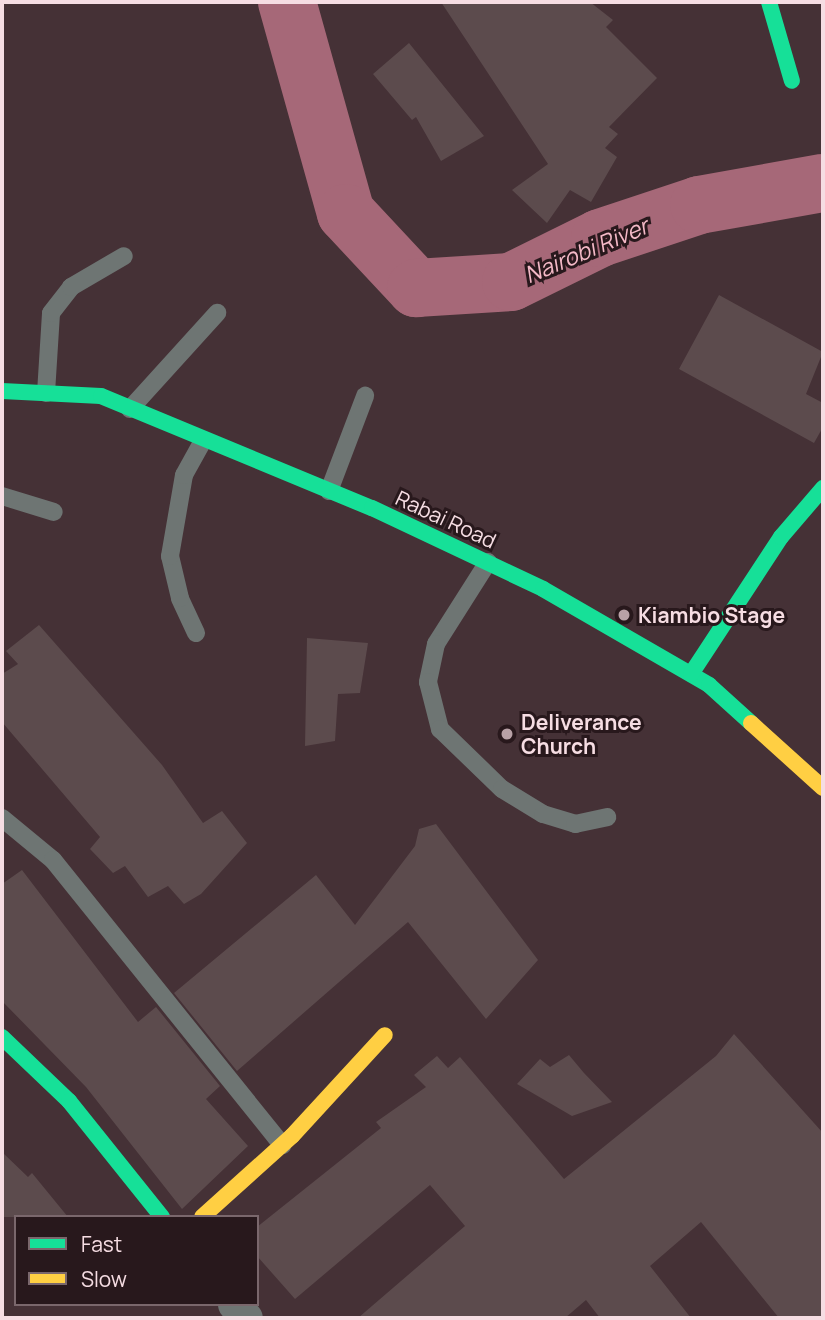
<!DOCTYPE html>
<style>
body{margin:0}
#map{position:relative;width:825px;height:1320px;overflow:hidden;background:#453136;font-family:Manrope,sans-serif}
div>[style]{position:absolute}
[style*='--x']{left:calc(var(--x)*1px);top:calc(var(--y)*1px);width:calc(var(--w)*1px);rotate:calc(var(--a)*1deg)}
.river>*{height:58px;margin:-29px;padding:0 29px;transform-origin:29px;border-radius:29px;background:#a66878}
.building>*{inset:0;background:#5c4b4d}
.lane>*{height:18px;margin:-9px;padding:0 9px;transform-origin:9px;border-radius:9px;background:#6e7573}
.street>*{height:33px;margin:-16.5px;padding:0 16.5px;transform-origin:16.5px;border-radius:16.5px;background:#6e7573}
.fast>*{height:16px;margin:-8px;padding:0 8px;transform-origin:8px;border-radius:8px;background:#16e098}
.slow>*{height:16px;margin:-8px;padding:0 8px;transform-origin:8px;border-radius:8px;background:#ffcf43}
.dots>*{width:19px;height:19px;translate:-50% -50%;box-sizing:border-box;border:4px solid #28181c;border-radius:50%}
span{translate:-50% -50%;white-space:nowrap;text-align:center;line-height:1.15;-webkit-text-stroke:6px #28181c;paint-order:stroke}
.street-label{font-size:21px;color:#f6dde3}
.poi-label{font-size:21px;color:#f6dde3;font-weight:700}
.left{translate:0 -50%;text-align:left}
.water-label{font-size:23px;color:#f4b9c7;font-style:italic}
.frame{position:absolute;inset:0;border:4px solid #f6dde3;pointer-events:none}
.legend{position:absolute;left:14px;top:1215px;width:245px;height:91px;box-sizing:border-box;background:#28181c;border:2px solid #7a676c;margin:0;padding:9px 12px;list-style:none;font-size:21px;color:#f6dde3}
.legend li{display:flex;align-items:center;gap:14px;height:35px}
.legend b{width:35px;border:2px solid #7a676c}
</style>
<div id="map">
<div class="river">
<div style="--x:287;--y:2;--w:219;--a:74.4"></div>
<div style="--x:346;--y:213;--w:103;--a:47"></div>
<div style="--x:416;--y:288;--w:95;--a:-3.6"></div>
<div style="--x:511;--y:282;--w:99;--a:-26.3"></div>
<div style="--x:600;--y:238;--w:104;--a:-18.4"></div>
<div style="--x:699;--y:205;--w:126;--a:-10.1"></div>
</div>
<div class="building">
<div style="clip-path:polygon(441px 2px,590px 2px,613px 20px,606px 27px,657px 78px,609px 127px,618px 134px,605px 148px,617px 157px,591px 202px,570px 190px,547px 223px,512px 190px,548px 164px)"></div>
<div style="clip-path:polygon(409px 43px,484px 136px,441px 161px,416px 117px,412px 120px,373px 74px)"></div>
<div style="clip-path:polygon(719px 295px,823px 352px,806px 394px,823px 403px,823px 427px,814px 443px,679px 369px)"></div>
<div style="clip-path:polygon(39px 625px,162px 765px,203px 823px,222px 811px,247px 843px,201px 894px,184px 904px,168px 886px,148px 897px,125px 866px,113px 873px,90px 849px,100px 837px,2px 722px,2px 674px,18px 664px,6px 651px)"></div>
<div style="clip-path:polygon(307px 638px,368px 643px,360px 693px,338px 694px,335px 741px,305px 746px)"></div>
<div style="clip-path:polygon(436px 824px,538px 960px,486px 1019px,408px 922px,237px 1071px,174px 993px,316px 875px,355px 925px,415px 846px,419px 829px)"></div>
<div style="clip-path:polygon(22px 870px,138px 1022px,156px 1007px,220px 1086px,206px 1099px,248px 1146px,182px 1209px,86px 1087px,2px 1001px,2px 884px)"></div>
<div style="clip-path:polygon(734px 1034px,823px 1133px,823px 1318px,779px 1318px,701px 1222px,650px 1266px,691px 1318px,600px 1318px,586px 1300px,565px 1318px,358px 1318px,465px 1226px,430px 1185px,295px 1299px,257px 1256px,257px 1227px,381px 1128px,376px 1122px,426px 1087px,414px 1075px,437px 1056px,448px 1068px,460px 1057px,564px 1179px,716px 1056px)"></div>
<div style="clip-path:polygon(569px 1055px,584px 1073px,612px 1102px,572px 1116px,517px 1084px,540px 1059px,550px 1067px)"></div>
<div style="clip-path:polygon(2px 1152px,28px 1177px,32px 1173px,68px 1217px,2px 1217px)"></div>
</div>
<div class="lane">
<div style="--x:46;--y:393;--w:80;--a:-86.4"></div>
<div style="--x:51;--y:313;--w:33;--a:-52"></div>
<div style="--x:71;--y:287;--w:61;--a:-30.3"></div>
<div style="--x:130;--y:409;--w:130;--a:-47.8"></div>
<div style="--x:329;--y:491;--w:102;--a:-69.2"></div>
<div style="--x:2;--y:496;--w:54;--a:17.1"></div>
<div style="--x:488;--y:562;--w:97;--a:122.4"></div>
<div style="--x:436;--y:644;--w:39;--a:102"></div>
<div style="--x:428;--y:682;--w:49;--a:75.7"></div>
<div style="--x:440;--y:729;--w:86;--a:44.1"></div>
<div style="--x:502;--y:789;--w:48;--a:31.4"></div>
<div style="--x:543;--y:814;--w:34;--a:17"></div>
<div style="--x:575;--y:824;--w:33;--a:-12"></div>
<div style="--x:196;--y:633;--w:38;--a:-115"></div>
<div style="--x:180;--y:598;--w:43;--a:-103.4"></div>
<div style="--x:170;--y:556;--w:82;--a:-80.2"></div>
<div style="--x:184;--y:475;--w:39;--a:-61"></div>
<div style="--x:2;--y:818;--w:66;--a:39.5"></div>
<div style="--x:53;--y:860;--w:366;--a:51.2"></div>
</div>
<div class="street">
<div style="--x:234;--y:1304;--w:18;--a:49"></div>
</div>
<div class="fast">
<div style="--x:769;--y:2;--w:82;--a:73.8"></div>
<div style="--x:2;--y:391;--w:99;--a:2.9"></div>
<div style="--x:101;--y:396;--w:293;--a:22.5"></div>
<div style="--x:372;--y:508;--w:189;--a:25.3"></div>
<div style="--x:543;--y:589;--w:192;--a:30"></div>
<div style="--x:709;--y:685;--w:57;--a:42.1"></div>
<div style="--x:691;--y:674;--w:164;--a:-56.7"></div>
<div style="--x:781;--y:537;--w:65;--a:-49.4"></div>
<div style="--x:2;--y:1037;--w:93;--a:43.7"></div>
<div style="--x:69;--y:1101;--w:149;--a:51.3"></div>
</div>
<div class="slow">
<div style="--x:751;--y:723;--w:97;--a:42.1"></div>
<div style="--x:202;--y:1217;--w:121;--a:-42"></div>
<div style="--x:292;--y:1136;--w:137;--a:-47.4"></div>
</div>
<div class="dots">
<div style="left:624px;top:615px;background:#b8a1a6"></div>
<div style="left:507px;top:734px;background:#b8a1a6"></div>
</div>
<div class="street-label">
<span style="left:446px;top:519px;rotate:25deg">Rabai Road</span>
</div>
<div class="poi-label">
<span class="left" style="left:638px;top:615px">Kiambio Stage</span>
<span class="left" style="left:521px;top:734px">Deliverance<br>Church</span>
</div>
<div class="water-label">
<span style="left:586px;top:250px;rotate:-23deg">Nairobi River</span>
</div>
<div class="frame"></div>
<ul class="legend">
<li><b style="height:9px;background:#16e098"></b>Fast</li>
<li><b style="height:9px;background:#ffcf43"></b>Slow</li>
</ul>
</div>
